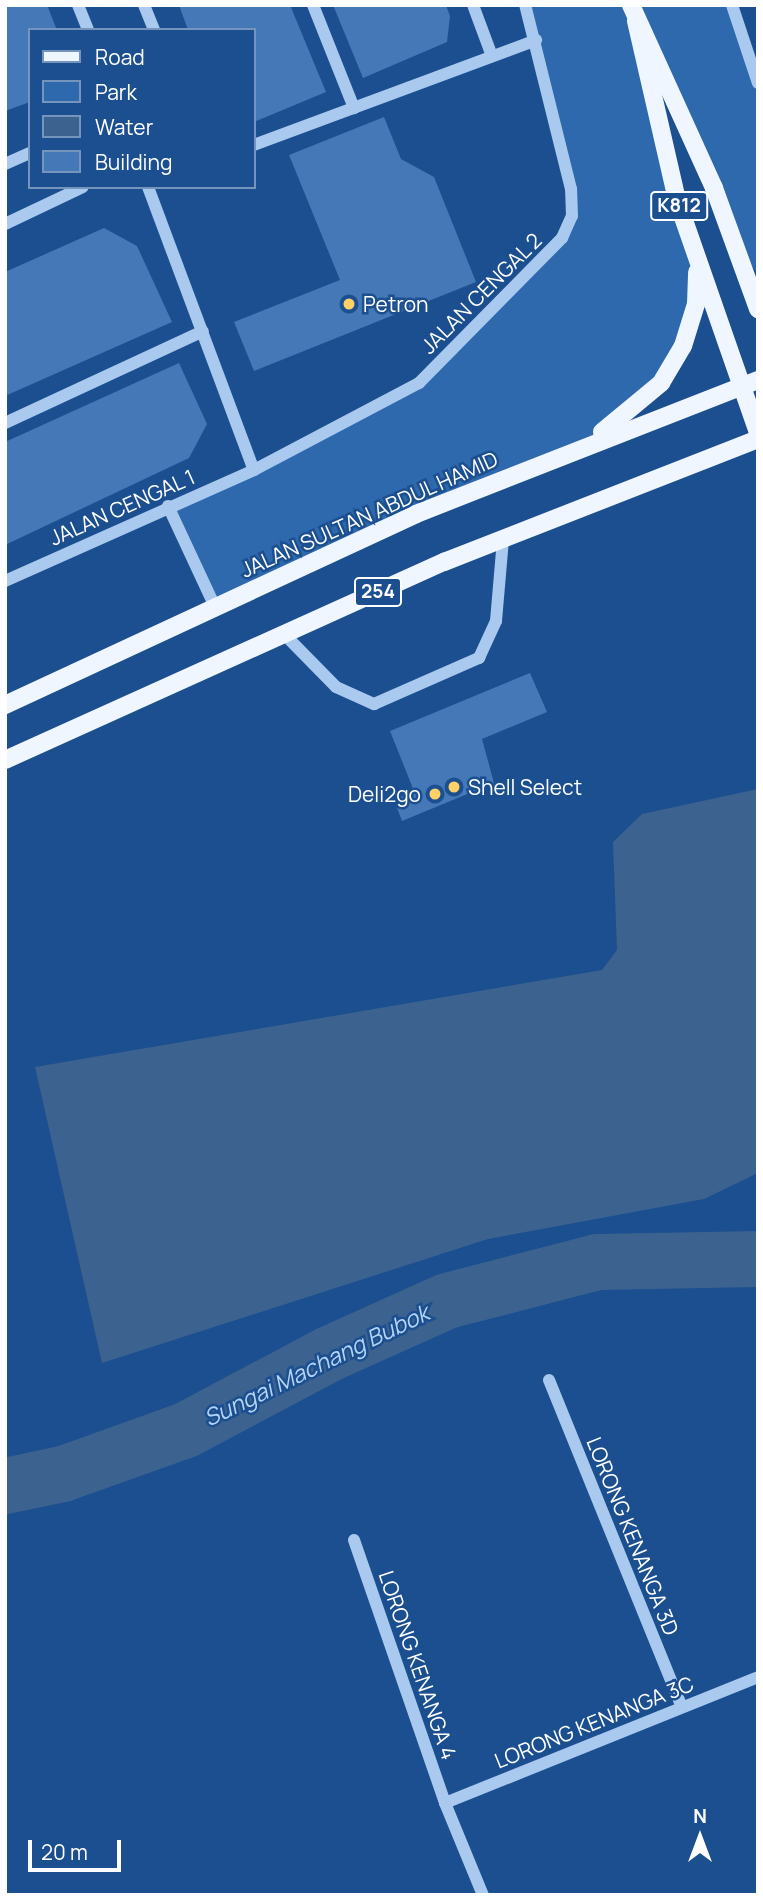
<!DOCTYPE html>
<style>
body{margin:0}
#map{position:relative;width:763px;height:1900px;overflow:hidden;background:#1b4f8f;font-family:Manrope,sans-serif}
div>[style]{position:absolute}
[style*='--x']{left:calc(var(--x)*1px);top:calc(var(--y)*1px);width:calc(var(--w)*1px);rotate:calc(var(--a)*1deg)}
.green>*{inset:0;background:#2e69ad}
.water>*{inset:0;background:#3c6290}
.river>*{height:56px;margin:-28px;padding:0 28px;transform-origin:28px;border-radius:28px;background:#3c6290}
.building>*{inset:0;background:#4478b7}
.minor>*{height:12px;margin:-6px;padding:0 6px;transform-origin:6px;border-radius:6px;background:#a9c9ee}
.major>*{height:18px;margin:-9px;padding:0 9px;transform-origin:9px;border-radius:9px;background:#f0f6ff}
.dots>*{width:19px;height:19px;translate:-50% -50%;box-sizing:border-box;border:4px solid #1b4f8f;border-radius:50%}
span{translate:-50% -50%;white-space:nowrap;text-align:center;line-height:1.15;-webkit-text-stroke:5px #1b4f8f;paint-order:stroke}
.shield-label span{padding:2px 5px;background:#1b4f8f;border:2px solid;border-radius:5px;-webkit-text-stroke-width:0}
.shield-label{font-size:19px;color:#fff;font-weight:700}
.street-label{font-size:21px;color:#fff}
.poi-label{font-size:21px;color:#fff}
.left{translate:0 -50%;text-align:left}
.right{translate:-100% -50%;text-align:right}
.water-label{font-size:23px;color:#b5d3f5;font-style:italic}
.frame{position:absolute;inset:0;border:7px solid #fff;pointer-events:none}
.legend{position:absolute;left:28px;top:28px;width:228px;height:161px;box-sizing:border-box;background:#1b4f8f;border:2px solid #7695bc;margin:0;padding:9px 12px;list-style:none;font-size:21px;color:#fff}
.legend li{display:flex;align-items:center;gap:14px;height:35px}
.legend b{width:35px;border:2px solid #7695bc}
.north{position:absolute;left:665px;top:1802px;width:70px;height:70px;-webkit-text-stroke:5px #1b4f8f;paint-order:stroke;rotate:0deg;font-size:19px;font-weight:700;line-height:28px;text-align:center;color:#fff}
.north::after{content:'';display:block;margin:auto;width:24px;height:32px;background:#fff;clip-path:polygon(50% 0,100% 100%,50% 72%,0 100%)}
.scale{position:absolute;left:28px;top:1840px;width:93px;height:32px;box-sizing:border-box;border:4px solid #fff;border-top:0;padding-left:9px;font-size:21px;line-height:24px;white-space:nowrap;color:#fff;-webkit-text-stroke:5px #1b4f8f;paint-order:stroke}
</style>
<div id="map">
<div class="green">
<div style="clip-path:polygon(525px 5px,732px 5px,758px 83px,758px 273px,736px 248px,638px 25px,698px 260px,683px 346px,611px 426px,553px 459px,215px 607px,168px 506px,419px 383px,528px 272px,572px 216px)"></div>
</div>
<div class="water">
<div style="clip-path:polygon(758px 789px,758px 1173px,704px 1199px,488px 1239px,102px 1363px,35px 1067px,602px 970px,617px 950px,613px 842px,642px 814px)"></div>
</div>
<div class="river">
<div style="--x:5;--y:1486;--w:59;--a:-11.7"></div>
<div style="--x:63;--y:1474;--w:131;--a:-19.7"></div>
<div style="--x:186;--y:1430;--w:162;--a:-28"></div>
<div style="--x:329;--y:1354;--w:129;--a:-24.2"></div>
<div style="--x:447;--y:1301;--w:156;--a:-14.5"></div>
<div style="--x:598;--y:1262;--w:160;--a:-1.1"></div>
</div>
<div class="building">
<div style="clip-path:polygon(5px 5px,47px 5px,57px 30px,30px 30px,30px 102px,5px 111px)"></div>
<div style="clip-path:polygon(179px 5px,290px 5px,326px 92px,254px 122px,254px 30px,188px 30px)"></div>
<div style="clip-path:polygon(333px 5px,446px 5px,450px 16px,447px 42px,363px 78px)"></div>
<div style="clip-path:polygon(384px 117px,401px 159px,434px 177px,476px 282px,254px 371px,234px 322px,340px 280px,289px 155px)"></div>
<div style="clip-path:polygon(104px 228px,137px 246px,172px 322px,5px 396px,5px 272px)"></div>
<div style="clip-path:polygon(179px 363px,207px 424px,189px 458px,5px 545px,5px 442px)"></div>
<div style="clip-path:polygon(530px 673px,547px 712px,482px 739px,494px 783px,402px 821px,394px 800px,414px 791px,390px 731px)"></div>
</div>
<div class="minor">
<div style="--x:78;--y:5;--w:27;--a:68"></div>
<div style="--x:144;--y:5;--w:27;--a:68"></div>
<div style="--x:313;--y:5;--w:111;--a:68.3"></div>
<div style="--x:473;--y:5;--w:54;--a:69.6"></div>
<div style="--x:732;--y:5;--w:82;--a:71.6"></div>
<div style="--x:254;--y:145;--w:301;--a:-20.4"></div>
<div style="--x:5;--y:164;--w:27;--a:-24"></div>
<div style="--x:148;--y:187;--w:302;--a:69.5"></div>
<div style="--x:5;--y:224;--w:86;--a:-25.4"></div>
<div style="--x:5;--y:423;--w:218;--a:-24.9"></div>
<div style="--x:168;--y:506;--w:111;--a:65"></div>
<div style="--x:5;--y:581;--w:273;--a:-24"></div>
<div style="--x:254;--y:470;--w:187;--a:-27.8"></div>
<div style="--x:419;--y:383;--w:204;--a:-45.4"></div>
<div style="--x:562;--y:238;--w:24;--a:-66"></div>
<div style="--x:572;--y:216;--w:27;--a:-92"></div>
<div style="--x:571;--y:189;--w:190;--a:-104"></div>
<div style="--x:284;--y:634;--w:74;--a:45.5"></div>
<div style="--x:336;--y:687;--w:42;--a:24.1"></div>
<div style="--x:374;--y:704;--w:115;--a:-23.7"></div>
<div style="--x:479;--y:658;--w:41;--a:-65.3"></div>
<div style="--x:496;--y:621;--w:82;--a:-85.1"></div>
<div style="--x:549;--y:1380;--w:353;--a:67.9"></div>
<div style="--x:354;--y:1540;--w:278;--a:70.9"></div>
<div style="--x:445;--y:1803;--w:100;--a:67.6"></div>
<div style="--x:445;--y:1803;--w:337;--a:-21.9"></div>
</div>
<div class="major">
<div style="--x:631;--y:5;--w:201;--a:65.6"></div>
<div style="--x:714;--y:188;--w:129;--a:70"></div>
<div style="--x:636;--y:21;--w:184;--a:77.1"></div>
<div style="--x:677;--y:200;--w:247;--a:70.8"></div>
<div style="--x:602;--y:432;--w:77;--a:-39.7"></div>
<div style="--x:661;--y:383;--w:43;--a:-59.3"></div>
<div style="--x:683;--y:346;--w:44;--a:-72.8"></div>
<div style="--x:696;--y:304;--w:32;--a:-88"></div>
<div style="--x:5;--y:705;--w:453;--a:-24.9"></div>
<div style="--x:416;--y:514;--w:367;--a:-21.4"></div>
<div style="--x:5;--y:760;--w:482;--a:-24.3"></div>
<div style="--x:444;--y:562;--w:337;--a:-21.4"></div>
</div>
<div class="dots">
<div style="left:349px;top:304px;background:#ffd166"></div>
<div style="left:454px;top:787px;background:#ffd166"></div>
<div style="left:435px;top:794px;background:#ffd166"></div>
</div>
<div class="shield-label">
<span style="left:679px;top:206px">K812</span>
<span style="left:378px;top:592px">254</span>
</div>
<div class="street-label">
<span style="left:481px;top:293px;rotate:-45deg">JALAN CENGAL 2</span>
<span style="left:122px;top:507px;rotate:-24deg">JALAN CENGAL 1</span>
<span style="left:369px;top:514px;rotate:-24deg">JALAN SULTAN ABDUL HAMID</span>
<span style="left:633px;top:1536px;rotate:68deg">LORONG KENANGA 3D</span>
<span style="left:418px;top:1665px;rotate:71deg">LORONG KENANGA 4</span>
<span style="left:594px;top:1722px;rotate:-22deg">LORONG KENANGA 3C</span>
</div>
<div class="poi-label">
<span class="left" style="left:363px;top:304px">Petron</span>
<span class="left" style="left:468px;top:787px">Shell Select</span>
<span class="right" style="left:421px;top:794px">Deli2go</span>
</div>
<div class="water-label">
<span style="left:316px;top:1365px;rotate:-26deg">Sungai Machang Bubok</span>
</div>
<div class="frame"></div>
<ul class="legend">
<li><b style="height:9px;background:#f0f6ff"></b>Road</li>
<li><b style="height:19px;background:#2e69ad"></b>Park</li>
<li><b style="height:19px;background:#3c6290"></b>Water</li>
<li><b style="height:19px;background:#4478b7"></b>Building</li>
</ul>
<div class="north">N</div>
<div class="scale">20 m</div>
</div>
